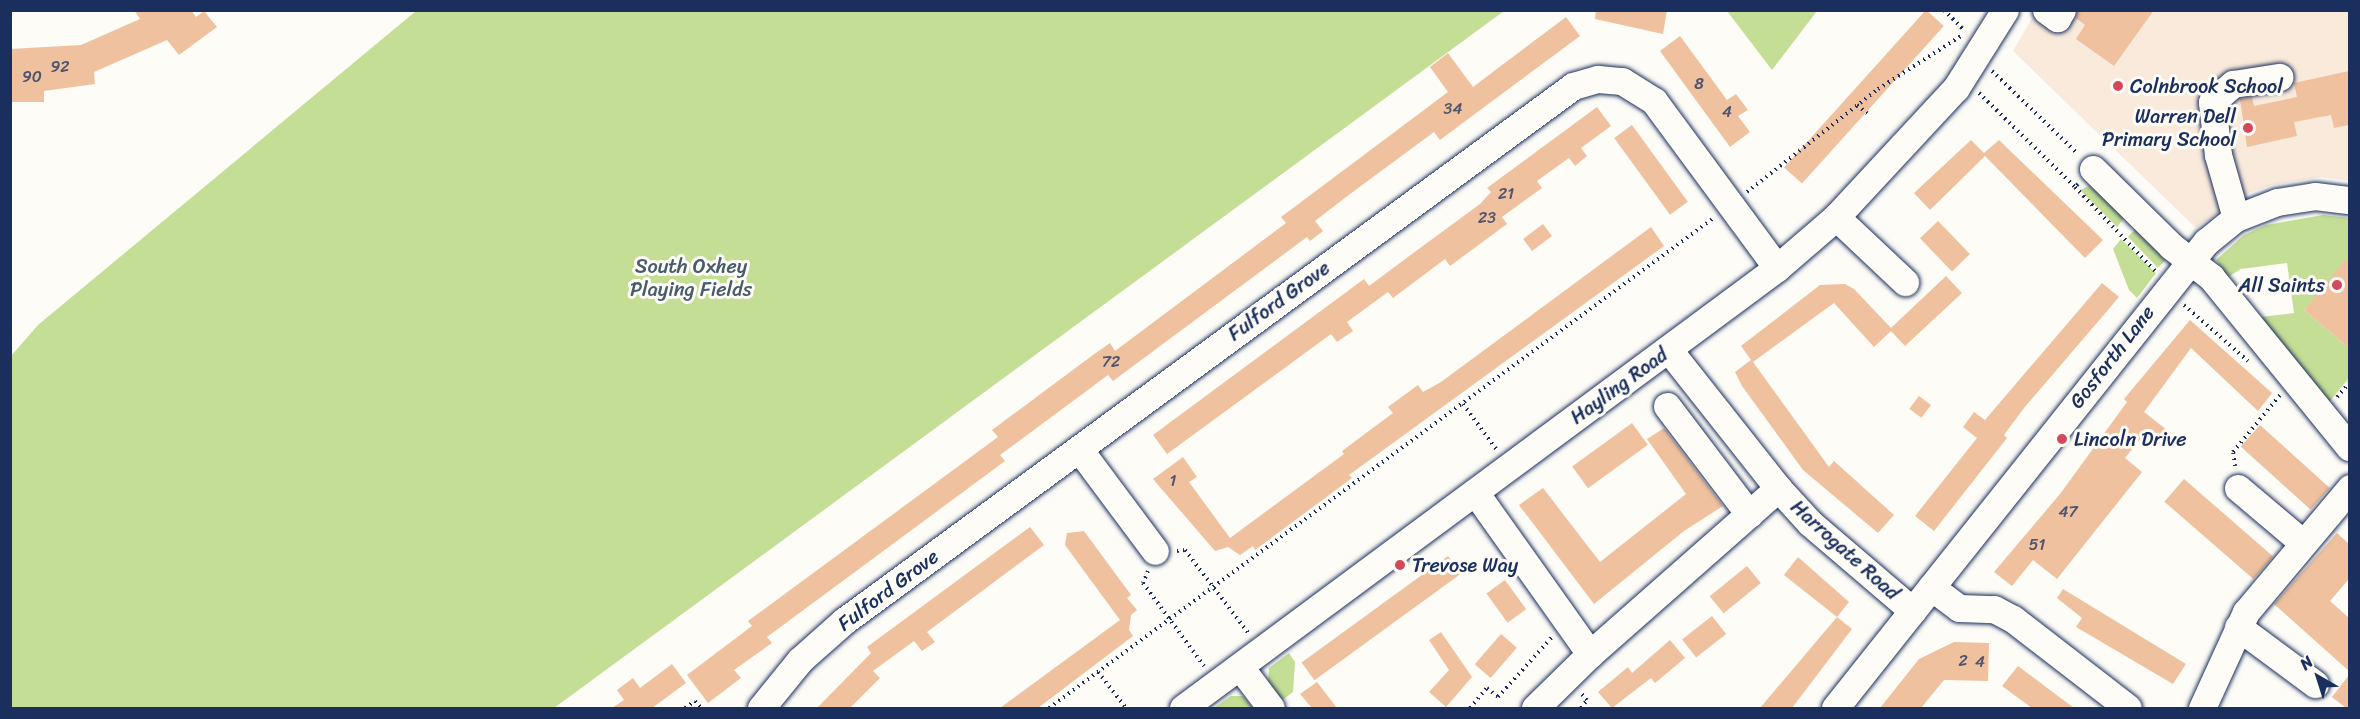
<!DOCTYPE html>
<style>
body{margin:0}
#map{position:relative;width:2360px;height:719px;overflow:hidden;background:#fdfcf7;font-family:Sriracha,sans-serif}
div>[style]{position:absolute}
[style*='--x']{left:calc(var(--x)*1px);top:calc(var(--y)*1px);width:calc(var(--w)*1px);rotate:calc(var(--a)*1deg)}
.built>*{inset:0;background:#f9eadc}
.green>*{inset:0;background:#c5de95;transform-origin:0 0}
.building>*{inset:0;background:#efc19e;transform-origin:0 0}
.path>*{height:4px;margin-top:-2px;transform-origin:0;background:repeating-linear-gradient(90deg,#1b2f5e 0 1.5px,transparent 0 6px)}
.roads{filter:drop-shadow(0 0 2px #1b2f5e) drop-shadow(0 0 2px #1b2f5e)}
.minor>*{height:27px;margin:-13.5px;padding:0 13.5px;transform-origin:13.5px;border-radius:13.5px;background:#fdfcf7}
.dots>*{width:16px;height:16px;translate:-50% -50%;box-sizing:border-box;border:3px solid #fdfcf7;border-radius:50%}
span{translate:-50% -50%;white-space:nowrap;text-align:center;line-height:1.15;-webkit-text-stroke:6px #fdfcf7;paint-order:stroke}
.number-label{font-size:16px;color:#50546e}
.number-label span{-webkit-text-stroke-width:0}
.poi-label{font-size:20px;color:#1b2f5e}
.left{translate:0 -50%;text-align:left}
.right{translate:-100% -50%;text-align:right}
.park-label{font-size:20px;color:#465b6c}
.street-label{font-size:20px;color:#1b2f5e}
.frame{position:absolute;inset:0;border:12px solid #1b2f5e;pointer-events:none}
.north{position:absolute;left:2288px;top:647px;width:60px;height:60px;-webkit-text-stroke:4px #fdfcf7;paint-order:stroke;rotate:321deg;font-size:16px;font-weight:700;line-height:24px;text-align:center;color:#1b2f5e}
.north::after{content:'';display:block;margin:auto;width:21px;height:27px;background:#1b2f5e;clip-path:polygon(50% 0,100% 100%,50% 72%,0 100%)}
</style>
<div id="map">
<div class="built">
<div style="clip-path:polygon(2036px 11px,2349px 11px,2349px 181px,2321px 177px,2272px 185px,2243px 195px,2196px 228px,2013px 51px)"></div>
</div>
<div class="green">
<div style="clip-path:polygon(416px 11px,416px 10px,1504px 11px,554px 708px,11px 708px,11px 356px,38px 325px)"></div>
<div style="clip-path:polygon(1727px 11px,1817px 11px,1772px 70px)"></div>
<div style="clip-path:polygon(2089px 186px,2129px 212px,2117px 227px,2080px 190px)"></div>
<div style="clip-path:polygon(2323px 215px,2349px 218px,2349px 260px,2304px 310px,2349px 348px,2349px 378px,2325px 407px,2252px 318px,2294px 313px,2287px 263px,2241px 269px,2228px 277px,2216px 260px,2244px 235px,2266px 225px)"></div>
<div style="left:2138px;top:227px;width:43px;height:14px;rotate:46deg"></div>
<div style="clip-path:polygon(2121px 239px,2156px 273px,2137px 298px,2129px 290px,2113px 249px)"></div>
<div style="clip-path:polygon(1289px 653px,1295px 662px,1293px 692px,1281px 701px,1268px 683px,1269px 668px)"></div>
<div style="clip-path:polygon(1231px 696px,1243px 696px,1253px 708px,1214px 708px)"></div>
</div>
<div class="building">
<div style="clip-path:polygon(134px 10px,191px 10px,196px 17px,204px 11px,217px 27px,179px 55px,167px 40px,94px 72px,95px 84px,44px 91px,44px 102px,10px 102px,10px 49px,81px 45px,140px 19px)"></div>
<div style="clip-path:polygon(1596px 10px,1667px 10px,1663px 34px,1595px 19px)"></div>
<div style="left:1926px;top:10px;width:24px;height:212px;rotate:42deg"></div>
<div style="clip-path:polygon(2078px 10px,2154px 10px,2114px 66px,2076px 39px,2085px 25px,2076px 18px)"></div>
<div style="clip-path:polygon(1566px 17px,1580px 36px,1440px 140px,1434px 132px,1350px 194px,1315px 221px,1323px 231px,1310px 241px,1307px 237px,1113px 381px,1108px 375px,1000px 455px,1005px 461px,767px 637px,772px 643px,734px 670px,741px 678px,708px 703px,687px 675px,752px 626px,748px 621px,998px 437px,992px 430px,1093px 355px,1110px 343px,1115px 351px,1254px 247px,1286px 223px,1281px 217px,1448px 92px,1430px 67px,1448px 53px,1473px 87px)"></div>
<div style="clip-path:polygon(1680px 36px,1727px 100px,1736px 94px,1748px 110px,1738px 116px,1750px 132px,1730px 147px,1660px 51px)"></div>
<div style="clip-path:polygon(2349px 71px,2349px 125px,2334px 128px,2331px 115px,2294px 122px,2297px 136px,2247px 147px,2240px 99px,2252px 97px,2254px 106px,2297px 97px,2294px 83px)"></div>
<div style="clip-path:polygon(1597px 107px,1611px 126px,1581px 148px,1587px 156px,1575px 166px,1569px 158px,1537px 181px,1542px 188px,1502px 217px,1507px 224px,1450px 266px,1445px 259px,1393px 298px,1388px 292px,1347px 322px,1353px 331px,1337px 342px,1331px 334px,1167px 454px,1153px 435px,1364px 279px,1369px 286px,1416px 251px,1480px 204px,1491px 192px,1487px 188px)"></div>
<div style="left:1632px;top:125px;width:95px;height:22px;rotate:54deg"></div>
<div style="clip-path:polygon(1971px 140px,1984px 153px,1999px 140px,2103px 240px,2085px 258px,1985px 156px,1930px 210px,1914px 193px)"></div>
<div style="left:1938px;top:221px;width:46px;height:25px;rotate:46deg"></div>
<div style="left:1543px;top:224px;width:15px;height:25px;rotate:53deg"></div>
<div style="clip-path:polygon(1651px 227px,1664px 246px,1349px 475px,1352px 478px,1255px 550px,1253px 546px,1240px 555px,1228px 547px,1215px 551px,1153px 479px,1183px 457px,1197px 477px,1189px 482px,1230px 538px,1344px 454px,1342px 451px,1393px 413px,1388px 407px,1418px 385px,1423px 392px,1441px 382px)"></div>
<div style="clip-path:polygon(2349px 255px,2349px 348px,2304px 310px)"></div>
<div style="clip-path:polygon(1946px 276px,1962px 293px,1905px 346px,1891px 331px,1874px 347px,1834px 303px,1753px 362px,1829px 467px,1834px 461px,1894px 515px,1878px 533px,1803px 470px,1742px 386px,1735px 372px,1751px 360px,1741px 346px,1820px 285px,1845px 284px,1854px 289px,1891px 328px)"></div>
<div style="clip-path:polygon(2102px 283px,2119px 297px,2024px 408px,2004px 435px,2007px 438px,1934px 531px,1915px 516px,1977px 438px,1963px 427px,1974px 412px,1985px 420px)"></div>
<div style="clip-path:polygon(2190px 320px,2272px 393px,2258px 411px,2191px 348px,2144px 412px,2172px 434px,2162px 447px,2145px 433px,2125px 458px,2142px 472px,2057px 579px,2033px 560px,2012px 586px,1994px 572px,2060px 494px,2127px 402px,2124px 399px)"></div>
<div style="left:1919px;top:396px;width:15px;height:16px;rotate:37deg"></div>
<div style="left:1632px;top:423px;width:27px;height:74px;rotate:54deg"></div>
<div style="left:2260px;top:425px;width:94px;height:29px;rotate:42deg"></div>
<div style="clip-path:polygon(1664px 428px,1723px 506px,1684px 531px,1594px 604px,1519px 505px,1543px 488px,1600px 562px,1686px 494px,1647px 439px)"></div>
<div style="left:2184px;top:479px;width:118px;height:30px;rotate:41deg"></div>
<div style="clip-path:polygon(1030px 527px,1044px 545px,927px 632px,935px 642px,922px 651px,914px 641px,873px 671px,880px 678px,850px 708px,817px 708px,871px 653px,867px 647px)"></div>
<div style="clip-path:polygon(1084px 531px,1131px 595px,1127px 598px,1137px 610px,1131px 615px,1129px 630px,1133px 636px,1038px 708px,1000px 708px,1120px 620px,1065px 545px,1067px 533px)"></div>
<div style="clip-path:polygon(2337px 533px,2349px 544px,2349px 579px,2330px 601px,2349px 618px,2349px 671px,2274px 604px)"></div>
<div style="left:1448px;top:556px;width:22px;height:181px;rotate:54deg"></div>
<div style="clip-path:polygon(1798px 557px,1849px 602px,1837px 617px,1784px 575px)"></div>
<div style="left:1747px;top:566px;width:22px;height:48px;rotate:51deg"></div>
<div style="left:1505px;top:580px;width:36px;height:23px;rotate:54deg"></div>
<div style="clip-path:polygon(2063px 589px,2186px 664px,2173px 684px,2076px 627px,2082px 618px,2057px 598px)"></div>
<div style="left:1712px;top:616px;width:23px;height:38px;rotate:52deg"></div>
<div style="clip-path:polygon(1837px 617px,1852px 629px,1792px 708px,1760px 708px)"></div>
<div style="clip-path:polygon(1441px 632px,1472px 677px,1446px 707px,1429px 692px,1449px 670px,1429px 640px)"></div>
<div style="left:1501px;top:634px;width:21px;height:40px;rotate:41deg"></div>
<div style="clip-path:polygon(1670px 640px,1685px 658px,1655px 683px,1651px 678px,1612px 708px,1598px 692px,1628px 667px,1632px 673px)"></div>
<div style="clip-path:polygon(1954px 642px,1989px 643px,1988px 681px,1944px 680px,1921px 708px,1880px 708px,1919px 659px)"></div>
<div style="clip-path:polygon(672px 664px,686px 683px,652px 708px,612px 708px,624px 700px,617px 690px,633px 678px,640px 688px)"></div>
<div style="clip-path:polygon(2018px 666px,2074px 708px,2032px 708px,2002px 686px)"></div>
<div style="clip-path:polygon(2349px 675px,2349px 708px,2346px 708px,2332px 697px)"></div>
<div style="clip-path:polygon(1317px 682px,1337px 708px,1312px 708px,1300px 694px)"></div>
</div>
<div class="path">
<div style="--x:1944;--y:10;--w:30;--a:45"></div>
<div style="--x:1992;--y:71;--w:118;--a:44"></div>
<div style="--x:1979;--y:93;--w:134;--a:44.4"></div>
<div style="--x:1857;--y:105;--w:13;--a:39"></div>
<div style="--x:2078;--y:184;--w:4;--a:135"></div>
<div style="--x:2075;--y:187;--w:117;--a:46.4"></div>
<div style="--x:1747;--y:192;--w:167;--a:-38.2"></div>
<div style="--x:1878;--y:89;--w:98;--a:-32.6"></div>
<div style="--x:2184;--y:305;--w:85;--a:41.2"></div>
<div style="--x:2337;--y:397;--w:20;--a:-49"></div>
<div style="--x:1463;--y:404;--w:56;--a:53.7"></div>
<div style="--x:2235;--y:466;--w:14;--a:-98"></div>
<div style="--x:2233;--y:452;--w:74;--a:-50.5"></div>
<div style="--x:1177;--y:551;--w:8;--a:-7"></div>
<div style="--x:1185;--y:550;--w:106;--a:52.7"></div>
<div style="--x:1148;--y:571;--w:13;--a:113"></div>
<div style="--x:1143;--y:583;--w:103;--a:53.7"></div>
<div style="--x:1098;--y:672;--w:46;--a:52.1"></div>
<div style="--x:685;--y:708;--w:12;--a:-35"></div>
<div style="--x:695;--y:701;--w:9;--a:49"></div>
<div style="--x:1049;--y:708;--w:827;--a:-36.4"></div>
<div style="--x:1470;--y:708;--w:26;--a:-50"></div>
<div style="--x:1487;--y:688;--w:14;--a:39"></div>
<div style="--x:1498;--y:697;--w:81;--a:-48"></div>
<div style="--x:1581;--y:708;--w:10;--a:-53"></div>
<div style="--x:1587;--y:700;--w:9;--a:-131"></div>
</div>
<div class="roads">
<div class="minor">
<div style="--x:2046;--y:10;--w:14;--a:36"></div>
<div style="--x:2057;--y:18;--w:9;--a:-58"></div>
<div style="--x:2093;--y:169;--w:110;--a:44.6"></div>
<div style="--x:2171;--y:246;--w:51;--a:37.8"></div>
<div style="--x:2211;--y:277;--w:219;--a:50.9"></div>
<div style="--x:1836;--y:217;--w:95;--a:43.3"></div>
<div style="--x:2236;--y:218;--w:66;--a:-105.9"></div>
<div style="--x:2218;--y:155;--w:53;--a:-96.5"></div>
<div style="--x:2212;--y:102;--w:28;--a:-41"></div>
<div style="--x:2233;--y:84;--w:47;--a:-8.7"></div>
<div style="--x:1667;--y:406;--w:136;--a:52.8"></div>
<div style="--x:1079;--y:449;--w:127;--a:53.3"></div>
<div style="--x:1778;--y:488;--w:47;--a:47.6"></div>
<div style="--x:1810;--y:523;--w:135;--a:40.5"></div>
<div style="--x:2238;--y:488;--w:84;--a:40.2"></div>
<div style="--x:1475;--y:492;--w:199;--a:54.6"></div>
<div style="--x:1590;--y:654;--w:251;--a:-41.4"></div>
<div style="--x:1778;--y:488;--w:176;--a:-128.3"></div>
<div style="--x:1931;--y:587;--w:35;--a:37"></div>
<div style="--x:1959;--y:608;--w:35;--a:2"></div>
<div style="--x:1994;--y:609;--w:21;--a:28"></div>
<div style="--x:2013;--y:619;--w:145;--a:37.7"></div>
<div style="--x:2238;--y:627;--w:96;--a:36.5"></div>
<div style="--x:1240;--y:667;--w:51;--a:52.9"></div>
<div style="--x:761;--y:708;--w:62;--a:-50.9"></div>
<div style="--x:800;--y:660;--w:59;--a:-41.6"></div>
<div style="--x:844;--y:621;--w:904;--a:-36.27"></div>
<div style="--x:1573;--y:86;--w:26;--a:-16"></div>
<div style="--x:1598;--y:79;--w:24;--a:5"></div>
<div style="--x:1622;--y:81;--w:38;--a:32"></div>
<div style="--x:1654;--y:101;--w:207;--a:53.6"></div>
<div style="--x:1183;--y:708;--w:739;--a:-36.53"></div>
<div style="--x:1777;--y:268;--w:78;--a:-40.8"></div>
<div style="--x:1836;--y:217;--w:176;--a:-47.1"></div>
<div style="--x:1956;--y:88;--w:92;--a:-57.9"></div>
<div style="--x:1535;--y:708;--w:77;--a:-44.5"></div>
<div style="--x:1835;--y:708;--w:596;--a:-51.48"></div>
<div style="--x:2206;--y:242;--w:38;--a:-39"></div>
<div style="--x:2236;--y:218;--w:44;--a:-21.3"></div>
<div style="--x:2277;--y:202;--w:38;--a:-9"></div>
<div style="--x:2315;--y:196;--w:35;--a:7"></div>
<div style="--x:2202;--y:708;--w:106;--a:-65.4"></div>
<div style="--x:2246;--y:612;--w:162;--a:-50"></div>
</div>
</div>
<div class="dots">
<div style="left:2118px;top:86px;background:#d1495b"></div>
<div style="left:2248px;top:128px;background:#d1495b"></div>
<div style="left:2337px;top:285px;background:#d1495b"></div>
<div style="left:2062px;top:439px;background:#d1495b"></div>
<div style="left:1400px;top:565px;background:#d1495b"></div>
</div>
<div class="number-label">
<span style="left:60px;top:67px">92</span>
<span style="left:32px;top:77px">90</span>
<span style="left:1699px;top:84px">8</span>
<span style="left:1453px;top:109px">34</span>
<span style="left:1727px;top:112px">4</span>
<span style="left:1506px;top:194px">21</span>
<span style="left:1487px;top:218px">23</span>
<span style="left:1111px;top:362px">72</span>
<span style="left:1173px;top:481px">1</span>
<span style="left:2068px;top:512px">47</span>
<span style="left:2037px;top:545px">51</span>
<span style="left:1963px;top:661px">2</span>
<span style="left:1980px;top:662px">4</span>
</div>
<div class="poi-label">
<span class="left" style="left:2130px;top:86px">Colnbrook School</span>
<span class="right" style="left:2236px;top:128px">Warren Dell<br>Primary School</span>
<span class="right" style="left:2325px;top:285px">All Saints</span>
<span class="left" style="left:2074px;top:439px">Lincoln Drive</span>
<span class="left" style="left:1412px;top:565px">Trevose Way</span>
</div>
<div class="park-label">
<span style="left:691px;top:278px">South Oxhey<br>Playing Fields</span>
</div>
<div class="street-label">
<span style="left:1279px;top:301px;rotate:-36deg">Fulford Grove</span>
<span style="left:2112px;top:357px;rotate:-52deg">Gosforth Lane</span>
<span style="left:1619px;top:386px;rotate:-36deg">Hayling Road</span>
<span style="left:1845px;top:550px;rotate:42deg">Harrogate Road</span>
<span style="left:888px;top:590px;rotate:-37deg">Fulford Grove</span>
</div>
<div class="frame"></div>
<div class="north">N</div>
</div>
